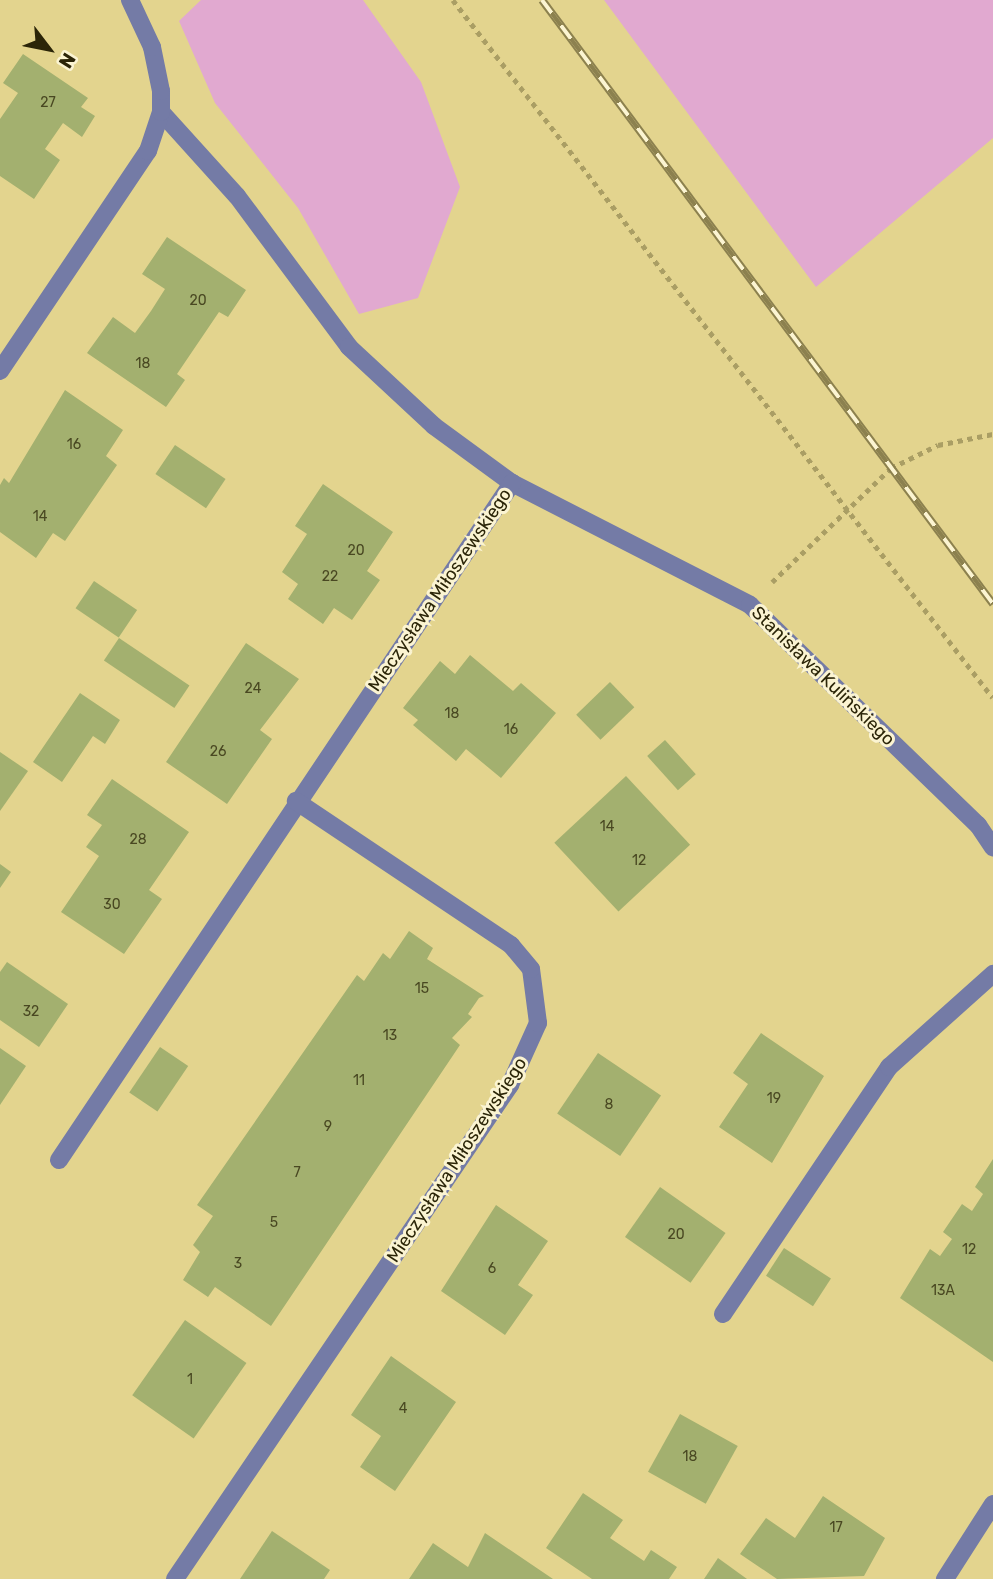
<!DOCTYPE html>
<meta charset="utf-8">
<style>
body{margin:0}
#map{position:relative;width:993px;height:1579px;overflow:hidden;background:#e3d48e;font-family:Rubik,sans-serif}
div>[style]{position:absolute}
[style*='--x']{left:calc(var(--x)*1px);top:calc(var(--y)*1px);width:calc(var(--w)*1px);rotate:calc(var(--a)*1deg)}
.green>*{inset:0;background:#e1a9d0}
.building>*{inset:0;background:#a3b06f;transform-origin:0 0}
.path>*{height:4.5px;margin-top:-2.25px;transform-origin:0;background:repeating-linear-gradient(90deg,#aa9e64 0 5px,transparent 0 10px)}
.minor>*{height:18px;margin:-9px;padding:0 9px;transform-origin:9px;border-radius:9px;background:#747ba6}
.rail>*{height:8px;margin-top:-4px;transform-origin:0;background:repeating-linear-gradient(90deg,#fbf4d2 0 16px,#8c814f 0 32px);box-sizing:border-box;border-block:2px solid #8c814f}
span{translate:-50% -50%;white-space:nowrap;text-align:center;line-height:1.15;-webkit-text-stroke:6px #fbf4d2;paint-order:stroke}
.number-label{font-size:14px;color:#494822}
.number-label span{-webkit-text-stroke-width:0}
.street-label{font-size:18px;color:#2b2508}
.north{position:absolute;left:14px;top:14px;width:70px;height:70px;-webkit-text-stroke:5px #fbf4d2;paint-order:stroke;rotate:122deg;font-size:19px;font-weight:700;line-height:28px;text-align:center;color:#2b2508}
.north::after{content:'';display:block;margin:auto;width:24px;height:32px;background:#2b2508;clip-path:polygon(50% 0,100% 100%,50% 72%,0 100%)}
</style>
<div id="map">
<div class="green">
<div style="clip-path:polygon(201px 0,363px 0,421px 82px,460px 187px,418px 298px,359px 314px,298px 208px,215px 103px,179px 21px)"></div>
<div style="clip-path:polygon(604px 0,993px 0,993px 138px,816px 287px)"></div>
</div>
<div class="building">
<div style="clip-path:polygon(23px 54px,88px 98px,81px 107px,95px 116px,82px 137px,63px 123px,45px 149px,60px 160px,34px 199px,0 176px,0 119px,18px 93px,3px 83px)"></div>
<div style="clip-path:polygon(167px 237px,246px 290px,228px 317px,219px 312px,177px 374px,185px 380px,166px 407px,87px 353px,113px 317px,135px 333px,151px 311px,165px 289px,142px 274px)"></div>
<div style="clip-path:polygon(65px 390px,123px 430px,106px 456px,117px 465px,65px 541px,53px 533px,36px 558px,0 532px,0 485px,4px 478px,9px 483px)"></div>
<div style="left:175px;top:445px;width:61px;height:35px;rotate:34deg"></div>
<div style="clip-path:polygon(323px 484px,393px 532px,367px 571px,380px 580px,352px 620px,334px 608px,323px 624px,288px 599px,298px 584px,282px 572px,307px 534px,295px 526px)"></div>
<div style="left:94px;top:581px;width:52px;height:33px;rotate:34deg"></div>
<div style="left:119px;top:638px;width:85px;height:27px;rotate:34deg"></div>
<div style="clip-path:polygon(246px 643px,299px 679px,260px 730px,272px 739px,227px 804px,166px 762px)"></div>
<div style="clip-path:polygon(470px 655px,513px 691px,521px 683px,556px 713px,501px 778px,466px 749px,456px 761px,413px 725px,418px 720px,403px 708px,440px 661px,455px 674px)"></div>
<div style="left:610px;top:682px;width:35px;height:47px;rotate:46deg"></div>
<div style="clip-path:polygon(80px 693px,120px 720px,105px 744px,93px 736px,62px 782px,33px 762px)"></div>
<div style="left:665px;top:740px;width:46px;height:24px;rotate:48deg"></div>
<div style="clip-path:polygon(0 752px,28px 771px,0 811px)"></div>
<div style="left:626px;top:776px;width:94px;height:98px;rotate:47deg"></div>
<div style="clip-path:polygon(112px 779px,189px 832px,149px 890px,162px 899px,124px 954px,61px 912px,99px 856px,86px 847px,102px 825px,87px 815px)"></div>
<div style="clip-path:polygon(0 864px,11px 872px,0 888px)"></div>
<div style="clip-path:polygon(409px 931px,433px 948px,427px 959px,484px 996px,479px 998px,468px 1014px,472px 1017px,452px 1038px,460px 1045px,271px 1326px,215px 1287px,208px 1297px,183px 1280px,200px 1252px,193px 1245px,213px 1216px,197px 1205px,357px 975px,364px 981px,383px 953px,390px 959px)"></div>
<div style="clip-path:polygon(7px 962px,68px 1004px,39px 1047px,0 1020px,0 972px)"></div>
<div style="clip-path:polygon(761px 1033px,824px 1076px,772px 1163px,719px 1127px,748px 1084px,733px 1073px)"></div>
<div style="left:160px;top:1047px;width:34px;height:55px;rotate:34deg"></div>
<div style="clip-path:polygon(0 1048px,26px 1066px,0 1105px)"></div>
<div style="left:598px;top:1053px;width:76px;height:73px;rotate:34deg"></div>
<div style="clip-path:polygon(993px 1159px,993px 1362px,900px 1298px,930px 1249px,940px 1256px,952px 1239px,943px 1232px,962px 1204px,972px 1211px,983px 1194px,975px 1187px)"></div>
<div style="left:660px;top:1187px;width:80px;height:61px;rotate:35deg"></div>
<div style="clip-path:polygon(496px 1205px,548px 1241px,518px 1285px,533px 1295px,505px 1335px,441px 1291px)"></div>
<div style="left:784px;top:1248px;width:56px;height:33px;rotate:33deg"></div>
<div style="left:185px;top:1320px;width:75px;height:92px;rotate:35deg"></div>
<div style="clip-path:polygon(391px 1356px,456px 1402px,395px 1491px,360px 1467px,381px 1436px,351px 1415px)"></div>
<div style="left:680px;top:1414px;width:66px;height:66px;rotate:29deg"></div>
<div style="clip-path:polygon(583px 1493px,623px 1520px,610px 1538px,644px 1561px,651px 1550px,677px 1567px,669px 1579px,592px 1579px,546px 1548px)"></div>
<div style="clip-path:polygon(823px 1496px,885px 1538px,864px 1576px,777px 1579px,740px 1554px,766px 1518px,795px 1538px)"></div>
<div style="clip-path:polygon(272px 1531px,330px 1570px,324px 1579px,240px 1579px)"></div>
<div style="clip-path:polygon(485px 1533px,553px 1579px,409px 1579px,433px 1543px,468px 1567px)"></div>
<div style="clip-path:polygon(718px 1558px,747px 1579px,704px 1579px)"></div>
</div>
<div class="path">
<div style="--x:453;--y:0;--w:882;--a:52.27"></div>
<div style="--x:772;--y:582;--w:165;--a:-43.8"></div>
<div style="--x:891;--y:468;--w:52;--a:-26.1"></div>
<div style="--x:938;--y:445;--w:56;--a:-11.3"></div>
</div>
<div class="minor">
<div style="--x:161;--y:112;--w:113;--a:47.9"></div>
<div style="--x:237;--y:196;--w:188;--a:53.4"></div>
<div style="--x:349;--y:347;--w:116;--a:42.9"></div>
<div style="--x:434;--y:426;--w:97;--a:36.2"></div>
<div style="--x:512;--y:483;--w:267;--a:27.1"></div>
<div style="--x:750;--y:605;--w:317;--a:44"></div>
<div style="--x:978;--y:825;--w:27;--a:56"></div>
<div style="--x:0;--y:371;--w:265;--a:-56.1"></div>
<div style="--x:148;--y:151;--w:41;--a:-71.6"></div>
<div style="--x:161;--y:112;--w:21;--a:-90"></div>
<div style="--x:161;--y:91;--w:45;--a:-101.6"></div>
<div style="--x:152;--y:47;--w:52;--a:-115.1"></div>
<div style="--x:59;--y:1160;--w:815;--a:-56.21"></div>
<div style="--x:723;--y:1314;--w:298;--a:-56.1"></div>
<div style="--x:889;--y:1067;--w:140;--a:-41.8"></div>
<div style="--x:175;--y:1579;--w:597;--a:-55.86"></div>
<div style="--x:510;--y:1085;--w:68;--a:-65.7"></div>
<div style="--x:538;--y:1023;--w:54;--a:-97.4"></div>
<div style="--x:531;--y:969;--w:31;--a:-130"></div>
<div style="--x:511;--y:945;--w:259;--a:-146.2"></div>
<div style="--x:945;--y:1579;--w:89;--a:-57.4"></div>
</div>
<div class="rail">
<div style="--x:542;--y:0;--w:754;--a:53.25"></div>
</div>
<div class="number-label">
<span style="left:48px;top:103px">27</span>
<span style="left:198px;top:301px">20</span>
<span style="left:143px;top:364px">18</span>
<span style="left:74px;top:445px">16</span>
<span style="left:40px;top:517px">14</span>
<span style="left:356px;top:551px">20</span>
<span style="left:330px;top:577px">22</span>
<span style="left:253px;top:689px">24</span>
<span style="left:452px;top:714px">18</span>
<span style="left:511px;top:730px">16</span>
<span style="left:218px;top:752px">26</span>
<span style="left:607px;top:827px">14</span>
<span style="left:138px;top:840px">28</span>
<span style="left:639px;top:861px">12</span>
<span style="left:112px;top:905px">30</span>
<span style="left:422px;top:989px">15</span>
<span style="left:31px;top:1012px">32</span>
<span style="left:390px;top:1036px">13</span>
<span style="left:359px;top:1081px">11</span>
<span style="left:774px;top:1099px">19</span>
<span style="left:609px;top:1105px">8</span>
<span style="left:328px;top:1127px">9</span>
<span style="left:297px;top:1173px">7</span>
<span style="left:274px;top:1223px">5</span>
<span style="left:676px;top:1235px">20</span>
<span style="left:969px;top:1250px">12</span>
<span style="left:238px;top:1264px">3</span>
<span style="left:492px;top:1269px">6</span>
<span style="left:943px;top:1291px">13A</span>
<span style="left:190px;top:1380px">1</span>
<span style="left:403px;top:1409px">4</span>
<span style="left:690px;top:1457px">18</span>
<span style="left:836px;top:1528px">17</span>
</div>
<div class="street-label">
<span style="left:440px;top:590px;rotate:-56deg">Mieczysława Miłoszewskiego</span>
<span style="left:823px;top:676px;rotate:44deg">Stanisława Kulińskiego</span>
<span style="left:457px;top:1160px;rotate:-57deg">Mieczysława Miłoszewskiego</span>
</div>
<div class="north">N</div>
</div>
